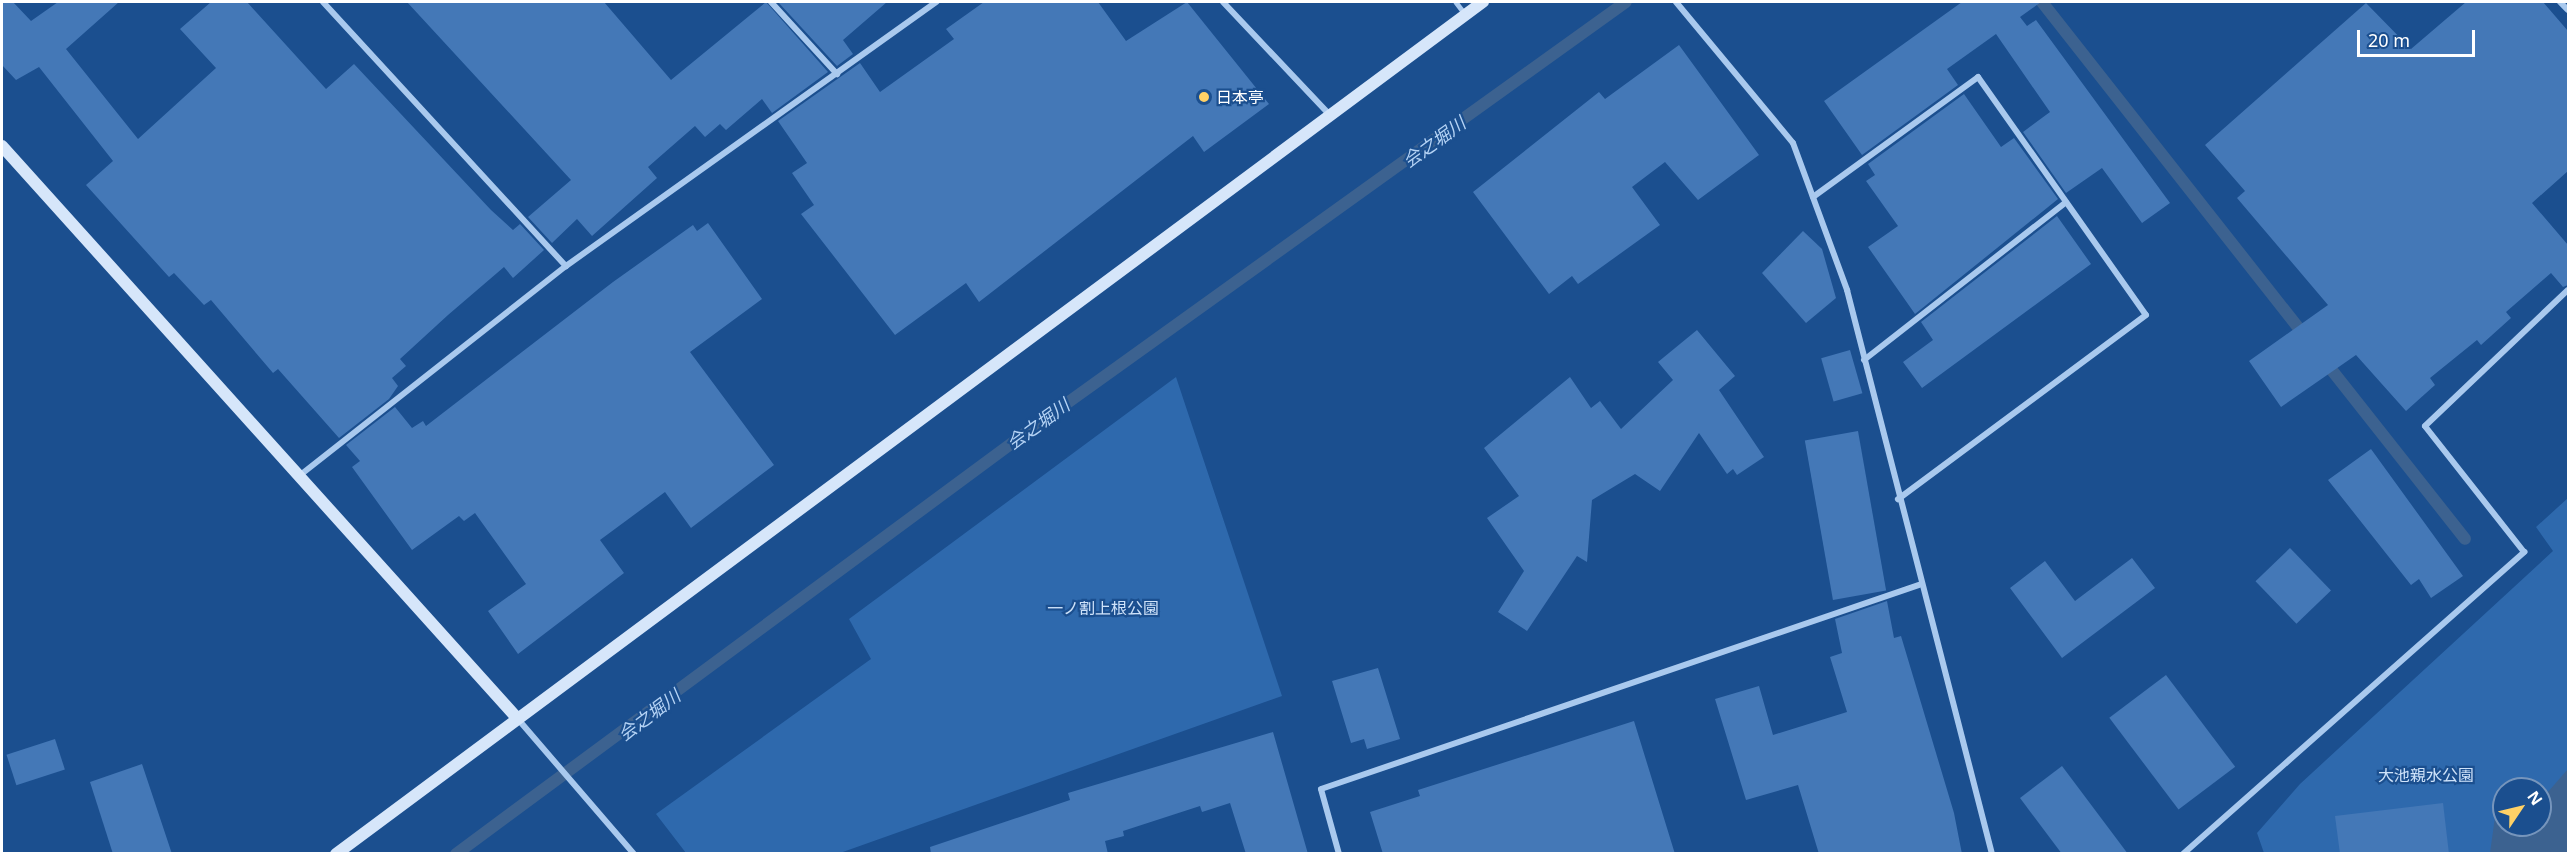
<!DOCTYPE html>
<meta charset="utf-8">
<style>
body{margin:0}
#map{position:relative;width:2570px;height:855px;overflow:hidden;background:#1b4f8f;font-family:"Noto Sans","Noto Sans JP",sans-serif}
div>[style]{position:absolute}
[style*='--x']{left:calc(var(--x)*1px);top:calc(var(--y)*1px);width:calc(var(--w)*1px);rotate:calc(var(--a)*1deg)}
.green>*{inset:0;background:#2e69ad}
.water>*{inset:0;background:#3c6290}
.stream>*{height:12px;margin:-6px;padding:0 6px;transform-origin:6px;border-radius:6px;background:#3c6290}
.building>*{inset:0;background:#4478b7;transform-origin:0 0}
.lane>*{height:4.5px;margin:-2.25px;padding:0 2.25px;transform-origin:2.25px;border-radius:2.25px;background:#a9c9ee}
.street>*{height:6px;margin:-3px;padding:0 3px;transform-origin:3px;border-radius:3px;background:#a9c9ee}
.secondary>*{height:12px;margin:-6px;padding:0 6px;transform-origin:6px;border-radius:6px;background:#d6e6fa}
.dots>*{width:16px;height:16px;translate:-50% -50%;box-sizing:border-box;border:3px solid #1b4f8f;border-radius:50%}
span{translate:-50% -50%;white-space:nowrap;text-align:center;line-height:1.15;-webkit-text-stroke:4.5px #1b4f8f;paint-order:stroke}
.poi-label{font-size:16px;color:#fff}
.left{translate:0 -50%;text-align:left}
.park-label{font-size:16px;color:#cfe3fa}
.water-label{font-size:18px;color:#b5d3f5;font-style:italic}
.frame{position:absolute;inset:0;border:3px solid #fff;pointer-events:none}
.north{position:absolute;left:2492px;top:777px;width:60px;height:60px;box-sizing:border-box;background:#1b4f8f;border:2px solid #7695bc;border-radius:50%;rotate:55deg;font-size:16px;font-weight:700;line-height:24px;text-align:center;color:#fff}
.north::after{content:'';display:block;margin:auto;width:21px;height:27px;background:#ffd166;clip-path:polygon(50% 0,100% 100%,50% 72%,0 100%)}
.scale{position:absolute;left:2357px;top:30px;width:118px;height:27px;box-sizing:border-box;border:3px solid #fff;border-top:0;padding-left:8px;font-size:18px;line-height:21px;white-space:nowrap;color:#fff;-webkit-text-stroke:4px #1b4f8f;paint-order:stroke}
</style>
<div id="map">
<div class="green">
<div style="clip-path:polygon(1176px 377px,1282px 696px,840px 853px,686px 853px,656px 814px,871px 659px,849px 619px)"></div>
<div style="clip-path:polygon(evenodd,2568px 498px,2568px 853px,2264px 853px,2257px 833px,2300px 784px,2553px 551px,2536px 527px,2568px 498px,2504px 789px,2540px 789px,2540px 825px,2504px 825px,2504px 789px)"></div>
</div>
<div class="water">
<div style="clip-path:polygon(2568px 769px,2568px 853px,2490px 853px,2495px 817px,2504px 815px,2504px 825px,2540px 825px,2540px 801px)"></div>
</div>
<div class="stream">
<div style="--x:2042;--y:2;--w:427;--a:51.8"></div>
<div style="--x:2323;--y:359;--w:229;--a:51.7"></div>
<div style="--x:456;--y:854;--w:715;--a:-36.47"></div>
<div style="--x:1031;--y:429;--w:732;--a:-35.67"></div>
</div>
<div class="building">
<div style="clip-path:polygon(2px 2px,13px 2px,31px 21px,58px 2px,119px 2px,66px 49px,138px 139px,216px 68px,180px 29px,211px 2px,247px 2px,326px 89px,354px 64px,491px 210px,513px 230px,520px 224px,544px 250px,513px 278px,504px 267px,448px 315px,400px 359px,406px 366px,392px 378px,398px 386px,389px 399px,339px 438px,278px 369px,273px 373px,211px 300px,204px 305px,174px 273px,169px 277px,86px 185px,113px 161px,39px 67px,16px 80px,2px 65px)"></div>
<div style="clip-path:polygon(407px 2px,604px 2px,671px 80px,766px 2px,828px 72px,772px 113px,762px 99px,726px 130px,720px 124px,705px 137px,695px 126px,648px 167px,657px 178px,592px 236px,577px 219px,552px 243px,528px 217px,571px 180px)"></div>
<div style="clip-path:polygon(778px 2px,887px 2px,843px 40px,853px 54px,837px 66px)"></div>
<div style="clip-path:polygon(984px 2px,1098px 2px,1126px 41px,1187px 2px,1269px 104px,1204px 152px,1193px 136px,979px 302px,966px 283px,895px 335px,801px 214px,814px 205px,792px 173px,807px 163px,778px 121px,860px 63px,880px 92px,954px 39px,946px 29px)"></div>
<div style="clip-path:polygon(1962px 2px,2041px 2px,2020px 17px,2027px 26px,2036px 20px,2170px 203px,2142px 223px,2102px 168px,2066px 193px,2023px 132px,2050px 112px,1996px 34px,1947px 69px,1958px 85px,1862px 155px,1824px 101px)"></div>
<div style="clip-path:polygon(2466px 2px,2543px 2px,2568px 31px,2568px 171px,2532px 203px,2568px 245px,2568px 285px,2563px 287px,2551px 273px,2506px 312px,2511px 318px,2481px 345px,2477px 340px,2430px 378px,2435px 385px,2406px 411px,2356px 355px,2281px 407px,2249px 361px,2328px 305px,2237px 198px,2245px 191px,2205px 145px,2366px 3px,2411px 49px)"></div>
<div style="clip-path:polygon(1679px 45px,1759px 155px,1698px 200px,1665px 162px,1632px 187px,1660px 225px,1578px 284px,1572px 276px,1549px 294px,1473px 192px,1599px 92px,1605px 99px)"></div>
<div style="clip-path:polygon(1964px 94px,2001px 147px,2014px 138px,2058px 199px,1915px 314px,1868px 247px,1898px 226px,1866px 181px,1875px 175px,1868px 164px)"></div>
<div style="clip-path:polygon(2057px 216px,2091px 264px,1922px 388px,1903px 362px,1933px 340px,1921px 322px)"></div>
<div style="clip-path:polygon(708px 223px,762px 299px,690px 352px,774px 465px,691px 528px,665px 492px,600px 540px,624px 573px,518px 654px,488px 611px,526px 584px,475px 513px,464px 521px,459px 516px,412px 550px,352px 467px,360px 461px,346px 445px,395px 407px,412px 428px,423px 421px,426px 426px,613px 282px,693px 225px,697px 231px)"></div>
<div style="clip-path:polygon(1803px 231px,1822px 249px,1836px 298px,1806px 323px,1762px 273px)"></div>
<div style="clip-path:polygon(1697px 330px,1735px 376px,1719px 390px,1764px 457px,1737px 475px,1733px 469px,1727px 474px,1699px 433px,1660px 491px,1635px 474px,1592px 500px,1587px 562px,1577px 556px,1527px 631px,1498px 612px,1524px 571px,1487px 518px,1519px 496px,1484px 448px,1570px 377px,1591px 408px,1600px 401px,1621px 429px,1673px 380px,1658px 362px)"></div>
<div style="left:1850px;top:350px;width:45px;height:30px;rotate:74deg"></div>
<div style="left:1858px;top:431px;width:162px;height:54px;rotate:80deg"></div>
<div style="clip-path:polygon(2371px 449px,2463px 576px,2431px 598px,2419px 579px,2411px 585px,2328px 480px)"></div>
<div style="left:2290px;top:548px;width:59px;height:48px;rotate:46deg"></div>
<div style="clip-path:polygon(2132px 558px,2155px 588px,2062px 658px,2010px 588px,2045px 561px,2075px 601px)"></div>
<div style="clip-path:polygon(1887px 601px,1894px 638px,1901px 636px,1954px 813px,1962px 854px,1819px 854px,1798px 785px,1746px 800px,1715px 699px,1759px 686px,1773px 735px,1847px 712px,1830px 657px,1842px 653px,1835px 619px)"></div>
<div style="clip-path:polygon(1378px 668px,1400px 739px,1367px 749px,1364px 739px,1351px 743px,1332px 681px)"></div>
<div style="left:2166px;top:675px;width:115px;height:71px;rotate:53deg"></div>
<div style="clip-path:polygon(1634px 721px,1675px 854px,1383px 854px,1370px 812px,1420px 796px,1418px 790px)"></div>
<div style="clip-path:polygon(1273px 732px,1308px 854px,1246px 854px,1230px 803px,1202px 812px,1200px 806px,1123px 831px,1124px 836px,1105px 841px,1108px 854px,931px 854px,930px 847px,1070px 800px,1068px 793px)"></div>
<div style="left:55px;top:739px;width:32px;height:51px;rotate:72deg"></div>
<div style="clip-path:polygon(142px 764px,172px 854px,113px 854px,90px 782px)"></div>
<div style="clip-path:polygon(2062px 766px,2128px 854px,2062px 854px,2020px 798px)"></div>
<div style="clip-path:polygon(2443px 803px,2449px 854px,2340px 854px,2335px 816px)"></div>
</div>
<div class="lane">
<div style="--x:1456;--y:2;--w:15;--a:53"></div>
</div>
<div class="street">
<div style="--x:323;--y:2;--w:359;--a:47.4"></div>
<div style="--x:771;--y:2;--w:98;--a:47.5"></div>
<div style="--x:1223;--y:2;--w:154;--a:46.6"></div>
<div style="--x:1676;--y:2;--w:183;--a:50.3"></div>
<div style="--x:1793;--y:143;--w:157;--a:69.8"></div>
<div style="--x:1847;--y:290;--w:582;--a:75.58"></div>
<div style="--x:2560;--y:2;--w:11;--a:45"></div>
<div style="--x:1813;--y:197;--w:204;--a:-36"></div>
<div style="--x:1978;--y:77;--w:291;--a:54.8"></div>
<div style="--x:2146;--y:315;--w:309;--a:143.4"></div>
<div style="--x:1864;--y:360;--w:256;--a:-38"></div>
<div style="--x:299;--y:476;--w:340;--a:-38.2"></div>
<div style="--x:566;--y:266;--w:455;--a:-35.5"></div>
<div style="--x:517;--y:718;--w:179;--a:49.3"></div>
<div style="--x:1339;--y:854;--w:67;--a:-105.5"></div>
<div style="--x:1321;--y:789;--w:632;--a:-18.84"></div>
<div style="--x:2183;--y:854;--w:456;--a:-41.5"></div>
<div style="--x:2524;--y:552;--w:160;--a:-128.2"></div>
<div style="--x:2425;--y:426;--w:197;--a:-43.6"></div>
</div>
<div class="secondary">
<div style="--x:2;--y:146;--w:770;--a:48"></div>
<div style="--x:336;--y:854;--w:1429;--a:-36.61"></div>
</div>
<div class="dots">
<div style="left:1204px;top:97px;background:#ffd166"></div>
</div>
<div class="poi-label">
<span class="left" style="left:1216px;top:97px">日本亭</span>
</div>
<div class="park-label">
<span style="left:1103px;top:608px">一ノ割上根公園</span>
<span style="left:2426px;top:775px">大池親水公園</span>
</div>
<div class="water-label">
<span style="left:1434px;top:142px;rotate:-36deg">会之堀川</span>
<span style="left:1038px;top:424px;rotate:-36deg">会之堀川</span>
<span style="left:649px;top:715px;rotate:-37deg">会之堀川</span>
</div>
<div class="frame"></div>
<div class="north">N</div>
<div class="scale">20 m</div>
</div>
